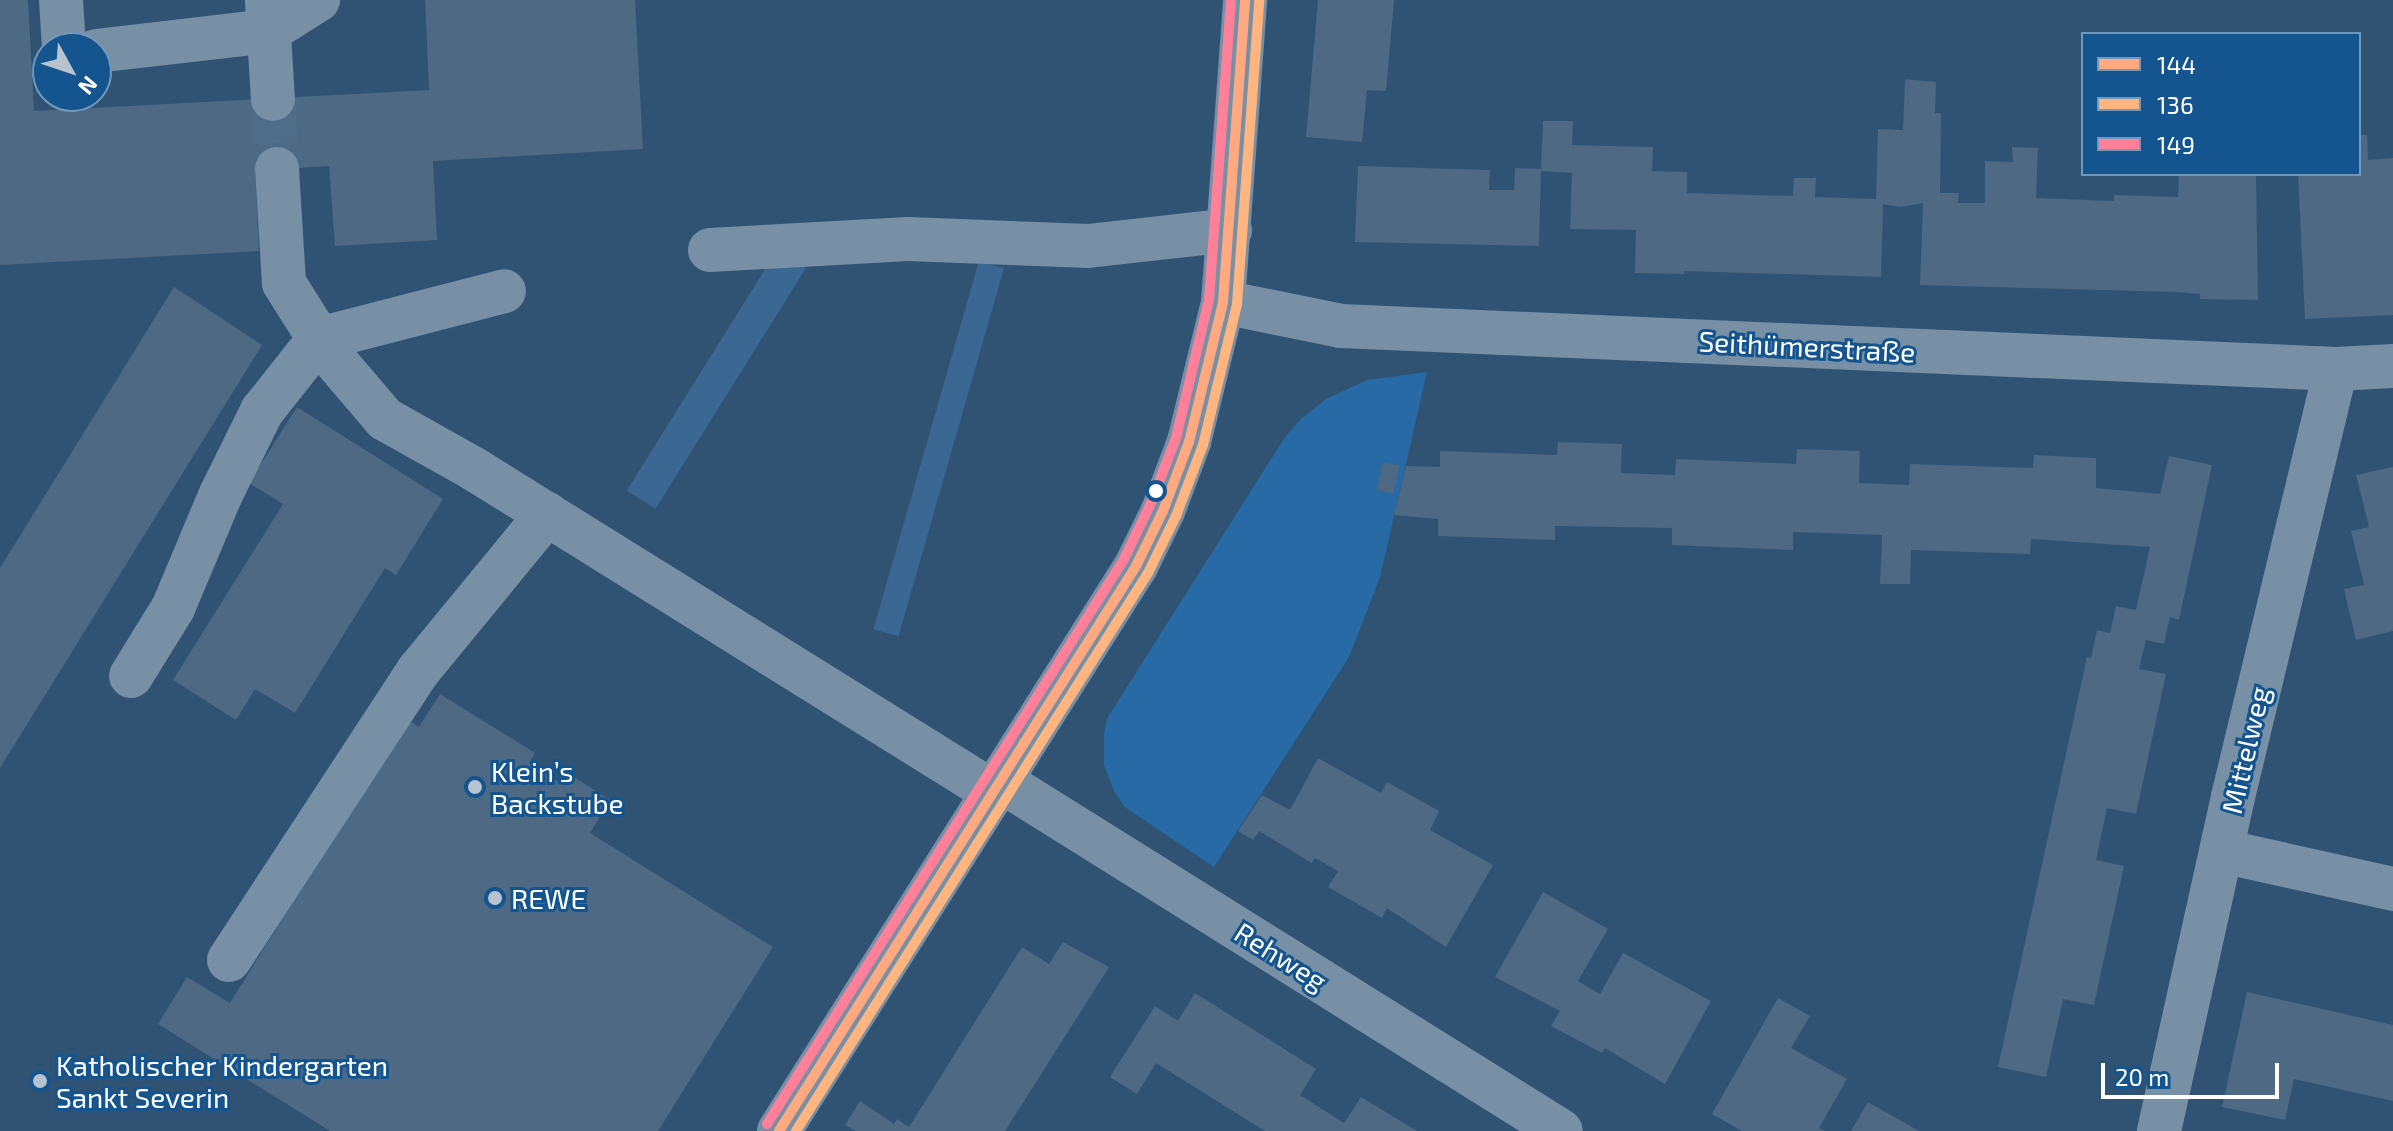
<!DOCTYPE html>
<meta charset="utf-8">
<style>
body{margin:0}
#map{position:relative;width:2393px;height:1131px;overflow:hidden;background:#305373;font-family:"Exo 2",sans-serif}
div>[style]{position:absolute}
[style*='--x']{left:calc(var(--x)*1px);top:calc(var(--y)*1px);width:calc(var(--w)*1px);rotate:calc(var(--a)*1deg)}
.green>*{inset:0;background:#276aa6}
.water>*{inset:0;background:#3a6892;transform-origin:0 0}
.building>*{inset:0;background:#4d6983;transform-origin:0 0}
.minor-tunnel>*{height:44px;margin-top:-22px;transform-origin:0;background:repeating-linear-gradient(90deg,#4f6d88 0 44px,transparent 0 66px)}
.minor>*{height:44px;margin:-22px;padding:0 22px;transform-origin:22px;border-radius:22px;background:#7790a6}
.bus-1>*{height:10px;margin:-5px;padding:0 5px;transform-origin:5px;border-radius:5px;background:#ffa980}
.bus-2>*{height:10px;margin:-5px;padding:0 5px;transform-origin:5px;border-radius:5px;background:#ffb580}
.bus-3>*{height:10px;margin:-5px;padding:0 5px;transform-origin:5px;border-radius:5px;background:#ff8098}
.dots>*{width:22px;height:22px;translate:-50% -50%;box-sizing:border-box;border:4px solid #14548f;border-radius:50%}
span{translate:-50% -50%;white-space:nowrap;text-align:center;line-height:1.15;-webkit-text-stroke:6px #14548f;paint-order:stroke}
.street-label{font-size:28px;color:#fff}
.poi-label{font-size:28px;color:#fff}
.left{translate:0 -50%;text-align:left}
.legend{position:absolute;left:2081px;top:32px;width:280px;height:144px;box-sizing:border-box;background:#14548f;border:2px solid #7298bc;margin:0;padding:10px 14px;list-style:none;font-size:24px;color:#fff}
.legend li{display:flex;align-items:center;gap:16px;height:40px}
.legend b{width:40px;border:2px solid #7298bc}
.north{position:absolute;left:32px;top:32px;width:80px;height:80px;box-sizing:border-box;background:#14548f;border:2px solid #7298bc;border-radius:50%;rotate:130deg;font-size:22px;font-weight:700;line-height:32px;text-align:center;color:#fff}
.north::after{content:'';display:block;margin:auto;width:28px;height:36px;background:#b7c3ce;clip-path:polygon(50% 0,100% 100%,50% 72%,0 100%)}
.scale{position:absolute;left:2101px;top:1063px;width:178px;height:36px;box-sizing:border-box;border:4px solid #fff;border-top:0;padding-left:10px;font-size:24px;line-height:28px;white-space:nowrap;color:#fff;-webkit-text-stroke:6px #14548f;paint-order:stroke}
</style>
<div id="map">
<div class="green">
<div style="clip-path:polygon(1427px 372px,1380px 577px,1349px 657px,1214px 867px,1125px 807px,1114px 791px,1104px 765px,1104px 733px,1108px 717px,1285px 437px,1301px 419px,1326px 399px,1367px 380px)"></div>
</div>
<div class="water">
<div style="left:979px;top:261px;width:26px;height:383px;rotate:16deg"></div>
<div style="left:806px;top:268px;width:284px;height:34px;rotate:122deg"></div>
</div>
<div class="building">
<div style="clip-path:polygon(0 0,28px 0,34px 111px,429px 90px,425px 0,635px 0,643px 149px,433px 161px,437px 240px,335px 246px,329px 166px,255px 171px,259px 251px,0 265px)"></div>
<div style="clip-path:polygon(1318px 0,1394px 0,1386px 91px,1367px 90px,1362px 142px,1306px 137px)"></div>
<div style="clip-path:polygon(1905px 79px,1936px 82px,1935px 113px,1941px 113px,1940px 193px,1959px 193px,1958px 203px,1985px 203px,1985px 161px,2013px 162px,2012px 147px,2038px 148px,2036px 198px,2114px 201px,2114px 195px,2178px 197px,2179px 174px,2256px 174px,2258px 300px,2200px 299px,2200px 294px,2175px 292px,1920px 285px,1923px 203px,1901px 207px,1883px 204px,1881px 277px,1684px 271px,1684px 274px,1635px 273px,1636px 230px,1570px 229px,1572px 173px,1541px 171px,1543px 121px,1573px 121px,1572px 145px,1653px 147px,1652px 171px,1687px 172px,1687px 193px,1793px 196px,1794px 178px,1816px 178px,1815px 197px,1876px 199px,1878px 129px,1903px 130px)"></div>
<div style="clip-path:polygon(2359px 135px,2367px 135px,2368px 160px,2393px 158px,2393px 315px,2305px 319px,2298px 174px,2359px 174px)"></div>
<div style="clip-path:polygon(1358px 166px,1490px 170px,1489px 190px,1514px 190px,1515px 168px,1541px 169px,1539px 246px,1355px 242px)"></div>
<div style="clip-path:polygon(174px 287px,262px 345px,0 768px,0 568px)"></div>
<div style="clip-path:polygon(297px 407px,443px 499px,396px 575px,385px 568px,295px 713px,255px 689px,236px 720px,173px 680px,283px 504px,249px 483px)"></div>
<div style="clip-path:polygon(1558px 442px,1622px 444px,1621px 473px,1675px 475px,1676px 459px,1796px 464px,1797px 449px,1860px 451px,1859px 483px,1909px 485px,1910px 464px,2033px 468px,2034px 455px,2096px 458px,2096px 488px,2160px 494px,2169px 456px,2212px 465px,2179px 620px,2170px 617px,2164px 644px,2146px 640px,2139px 669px,2166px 674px,2136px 814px,2107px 808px,2096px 860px,2124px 866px,2094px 1005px,2063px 999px,2046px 1077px,1998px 1067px,2087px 657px,2091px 658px,2097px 630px,2110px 633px,2116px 606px,2136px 610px,2150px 547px,2031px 539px,2030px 554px,1911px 550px,1910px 584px,1880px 584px,1882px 535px,1793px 532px,1793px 550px,1672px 545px,1672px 528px,1555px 526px,1555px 540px,1438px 536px,1438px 519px,1394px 515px,1406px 466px,1440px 467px,1440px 451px,1557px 455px)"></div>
<div style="left:1383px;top:462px;width:17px;height:29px;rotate:13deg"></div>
<div style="clip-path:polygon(2393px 467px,2393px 631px,2356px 640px,2344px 589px,2364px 585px,2351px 531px,2369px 527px,2356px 475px)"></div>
<div style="clip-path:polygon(440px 694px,535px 753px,529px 763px,559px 782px,566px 772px,610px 800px,590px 833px,773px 947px,658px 1131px,330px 1131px,158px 1024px,187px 977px,230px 1003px,407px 719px,419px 727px)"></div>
<div style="clip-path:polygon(1318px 758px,1381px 793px,1387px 782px,1439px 811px,1430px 830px,1493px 865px,1446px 947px,1387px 908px,1382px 918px,1328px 887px,1338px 871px,1315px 858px,1312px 863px,1259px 831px,1253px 840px,1238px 831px,1262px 795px,1290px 810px)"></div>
<div style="clip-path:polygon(1543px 892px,1608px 929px,1578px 981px,1600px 994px,1623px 953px,1711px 1001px,1665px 1084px,1605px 1048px,1602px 1053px,1551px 1026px,1560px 1011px,1495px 977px)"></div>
<div style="clip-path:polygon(1063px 942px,1109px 967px,1005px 1131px,856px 1131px,845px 1125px,860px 1101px,894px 1124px,897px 1119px,909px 1127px,1022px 947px,1049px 964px)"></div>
<div style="clip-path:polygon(2247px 992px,2393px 1025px,2393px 1101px,2294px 1079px,2285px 1120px,2222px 1107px)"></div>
<div style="clip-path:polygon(1195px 993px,1316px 1069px,1300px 1095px,1344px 1123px,1361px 1097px,1417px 1131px,1265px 1131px,1156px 1063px,1137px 1094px,1110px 1077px,1155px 1006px,1178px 1021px)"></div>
<div style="clip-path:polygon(1778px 998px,1810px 1016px,1791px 1048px,1847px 1079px,1819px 1128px,1825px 1131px,1742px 1131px,1712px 1114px)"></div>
<div style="clip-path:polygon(1868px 1102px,1919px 1131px,1851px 1131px)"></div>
</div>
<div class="minor-tunnel">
<div style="--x:273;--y:99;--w:70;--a:86.7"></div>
</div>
<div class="minor">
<div style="--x:61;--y:0;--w:48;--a:86.4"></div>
<div style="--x:267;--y:2;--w:97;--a:86.5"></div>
<div style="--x:96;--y:51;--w:174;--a:-6.6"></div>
<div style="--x:269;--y:31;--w:58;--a:-32.3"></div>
<div style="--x:277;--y:169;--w:114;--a:86.5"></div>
<div style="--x:284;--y:283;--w:79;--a:57.9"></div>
<div style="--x:326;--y:350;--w:91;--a:49.5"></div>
<div style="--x:385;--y:419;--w:102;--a:29.3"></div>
<div style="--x:474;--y:469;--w:611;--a:31.9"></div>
<div style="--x:710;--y:250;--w:198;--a:-3.2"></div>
<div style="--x:908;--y:239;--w:180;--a:2.2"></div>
<div style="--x:1088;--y:246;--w:143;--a:-6.4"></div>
<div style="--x:1223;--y:302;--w:120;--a:11.5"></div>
<div style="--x:1341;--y:326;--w:996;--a:2.47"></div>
<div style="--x:2336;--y:369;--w:57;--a:-3"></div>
<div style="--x:131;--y:676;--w:80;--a:-58.3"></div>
<div style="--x:173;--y:608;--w:124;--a:-67.2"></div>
<div style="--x:221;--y:494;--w:93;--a:-63.7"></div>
<div style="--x:262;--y:411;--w:92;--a:-51.6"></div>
<div style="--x:319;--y:339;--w:191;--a:-14.5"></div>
<div style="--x:1001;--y:781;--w:660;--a:32.01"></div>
<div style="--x:2222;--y:851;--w:175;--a:12.5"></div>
<div style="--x:229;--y:960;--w:347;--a:-56.8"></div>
<div style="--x:419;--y:670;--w:202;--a:-50.6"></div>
<div style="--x:779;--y:1131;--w:668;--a:-57.71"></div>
<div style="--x:1136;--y:566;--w:61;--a:-63.9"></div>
<div style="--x:1163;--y:511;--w:74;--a:-69.4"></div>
<div style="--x:1189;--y:442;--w:144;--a:-76.3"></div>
<div style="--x:1223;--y:302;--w:303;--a:-85.8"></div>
<div style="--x:2159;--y:1131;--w:342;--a:-77.5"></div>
<div style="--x:2233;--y:797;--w:440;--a:-76.5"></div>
</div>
<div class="bus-1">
<div style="--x:779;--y:1131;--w:668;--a:-57.71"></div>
<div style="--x:1136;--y:566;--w:61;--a:-63.9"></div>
<div style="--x:1163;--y:511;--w:74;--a:-69.4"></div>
<div style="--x:1189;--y:442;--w:144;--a:-76.3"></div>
<div style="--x:1223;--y:302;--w:303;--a:-85.8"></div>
</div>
<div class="bus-2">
<div style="--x:796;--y:1131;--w:660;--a:-57.76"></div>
<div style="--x:1148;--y:573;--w:64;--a:-63.8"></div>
<div style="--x:1176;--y:516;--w:76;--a:-69.2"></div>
<div style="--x:1203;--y:445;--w:145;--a:-76.4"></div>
<div style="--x:1237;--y:304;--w:304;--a:-85.8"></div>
</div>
<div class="bus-3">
<div style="--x:767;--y:1124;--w:668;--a:-57.71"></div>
<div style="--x:1124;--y:559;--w:60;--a:-64.3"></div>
<div style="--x:1150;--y:505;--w:72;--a:-68.8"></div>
<div style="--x:1176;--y:438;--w:142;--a:-76.6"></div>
<div style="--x:1209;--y:300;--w:301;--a:-85.8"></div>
</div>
<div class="dots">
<div style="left:1156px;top:491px;background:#fff"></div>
<div style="left:475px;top:787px;background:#b7c3ce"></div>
<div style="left:495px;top:898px;background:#b7c3ce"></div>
<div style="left:40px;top:1081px;background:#b7c3ce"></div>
</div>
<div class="street-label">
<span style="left:1807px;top:346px;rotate:3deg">Seithümerstraße</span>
<span style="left:2245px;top:750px;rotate:-77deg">Mittelweg</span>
<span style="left:1281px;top:956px;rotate:32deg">Rehweg</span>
</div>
<div class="poi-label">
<span class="left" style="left:491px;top:787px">Klein’s<br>Backstube</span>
<span class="left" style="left:511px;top:898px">REWE</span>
<span class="left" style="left:56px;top:1081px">Katholischer Kindergarten<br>Sankt Severin</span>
</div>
<ul class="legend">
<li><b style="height:10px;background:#ffa980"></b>144</li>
<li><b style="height:10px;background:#ffb580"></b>136</li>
<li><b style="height:10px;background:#ff8098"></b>149</li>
</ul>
<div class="north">N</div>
<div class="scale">20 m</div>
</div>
